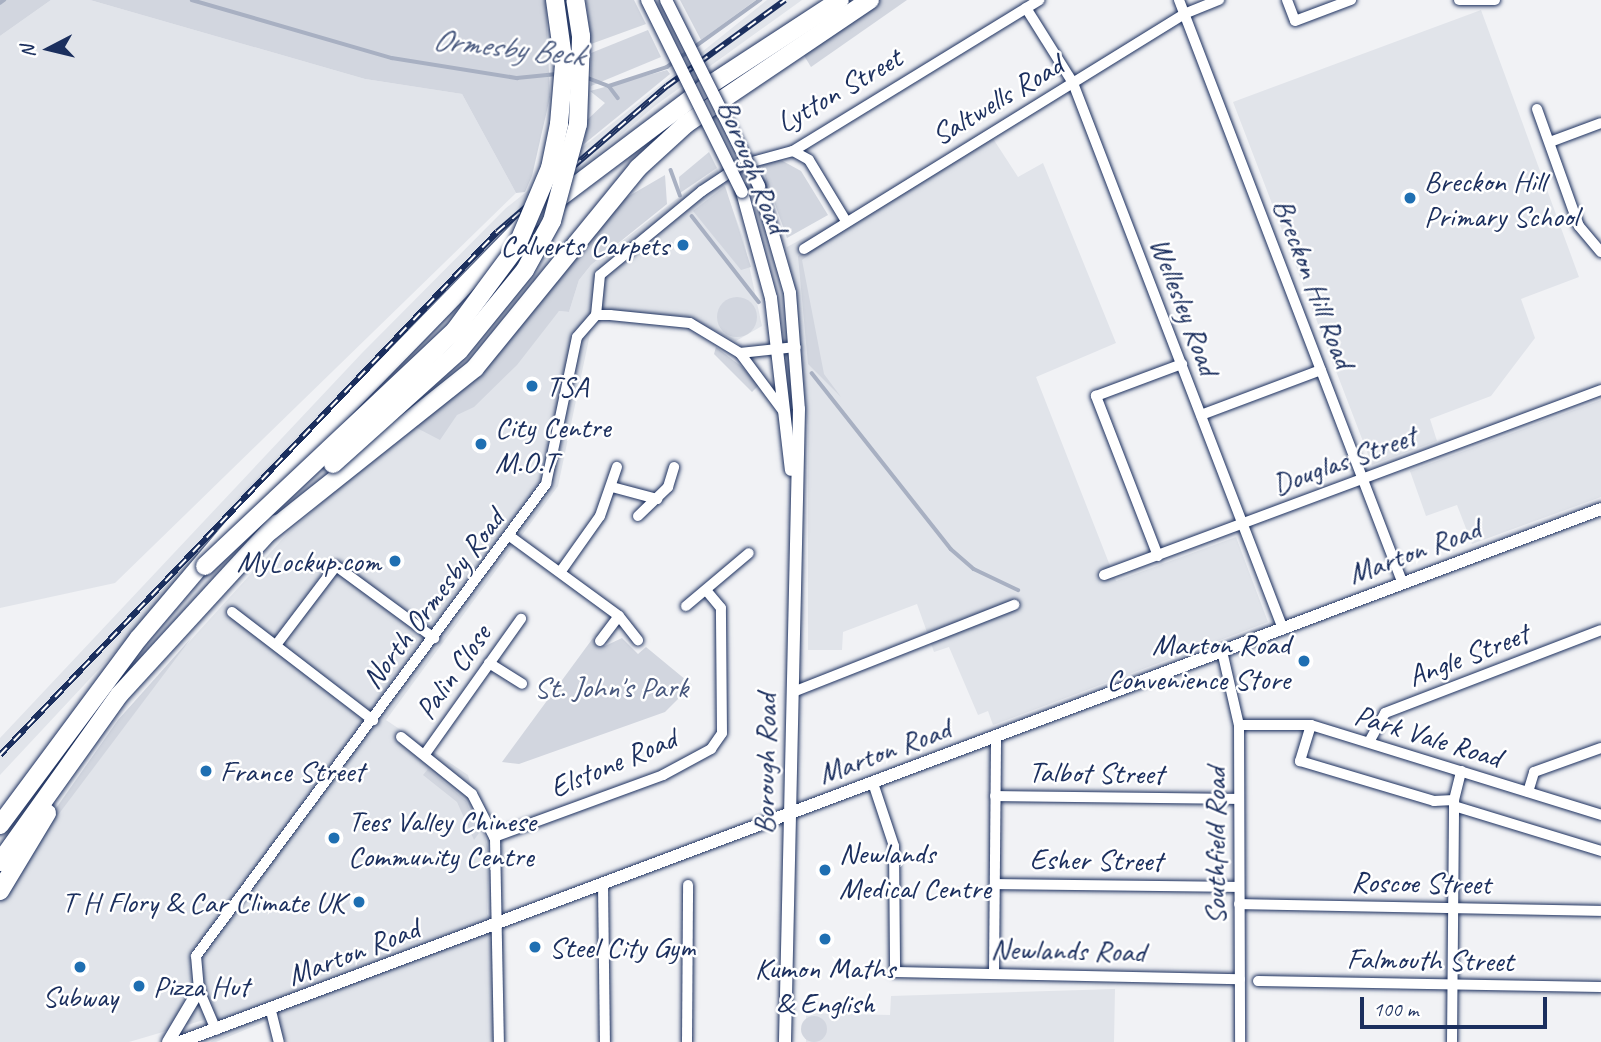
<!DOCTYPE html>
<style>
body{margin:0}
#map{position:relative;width:1601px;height:1042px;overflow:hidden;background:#f1f2f5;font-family:Caveat,sans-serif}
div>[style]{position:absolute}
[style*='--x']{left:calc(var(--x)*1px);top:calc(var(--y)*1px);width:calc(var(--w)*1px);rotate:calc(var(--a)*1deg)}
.built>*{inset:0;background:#e1e4ea}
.green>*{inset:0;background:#d2d6df}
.round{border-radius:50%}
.stream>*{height:3.5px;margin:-1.75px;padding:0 1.75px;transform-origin:1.75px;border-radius:1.75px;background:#a8b0c2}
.roads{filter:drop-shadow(0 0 2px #1b2f5e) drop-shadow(0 0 2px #1b2f5e)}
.minor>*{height:10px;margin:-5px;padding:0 5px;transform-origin:5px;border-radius:5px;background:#fff}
.tertiary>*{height:12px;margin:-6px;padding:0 6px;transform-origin:6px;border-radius:6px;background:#fff}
.trunk>*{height:18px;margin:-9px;padding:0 9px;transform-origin:9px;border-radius:9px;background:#fff}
.rail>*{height:6px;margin-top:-3px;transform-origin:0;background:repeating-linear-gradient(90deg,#fff 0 10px,#1b2f5e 0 20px);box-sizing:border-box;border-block:2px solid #1b2f5e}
.bridges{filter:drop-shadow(0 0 2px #1b2f5e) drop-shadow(0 0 2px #1b2f5e)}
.tertiary-bridge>*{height:12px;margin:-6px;padding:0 6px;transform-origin:6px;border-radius:6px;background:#fff}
.trunk-bridge>*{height:18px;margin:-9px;padding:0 9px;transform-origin:9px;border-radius:9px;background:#fff}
.dots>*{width:19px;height:19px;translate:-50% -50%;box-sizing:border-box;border:4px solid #fff;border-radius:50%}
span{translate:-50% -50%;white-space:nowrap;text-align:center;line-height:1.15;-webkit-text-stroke:5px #fff;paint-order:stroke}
.street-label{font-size:30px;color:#1b2f5e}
.poi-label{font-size:30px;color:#1b2f5e}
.left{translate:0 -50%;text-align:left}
.right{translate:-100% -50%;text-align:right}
.park-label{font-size:30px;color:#49597e}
.water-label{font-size:32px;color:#4c5c81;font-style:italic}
.north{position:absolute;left:14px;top:14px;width:70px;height:70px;-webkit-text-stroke:5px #fff;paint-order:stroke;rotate:263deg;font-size:19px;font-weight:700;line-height:28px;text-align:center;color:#1b2f5e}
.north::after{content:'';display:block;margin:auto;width:24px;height:32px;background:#1b2f5e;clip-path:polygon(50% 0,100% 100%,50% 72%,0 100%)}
.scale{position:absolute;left:1360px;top:997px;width:187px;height:32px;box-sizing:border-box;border:4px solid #1b2f5e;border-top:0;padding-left:9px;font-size:21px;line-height:24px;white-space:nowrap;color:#1b2f5e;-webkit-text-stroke:5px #fff;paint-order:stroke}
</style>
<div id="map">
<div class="built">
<div style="clip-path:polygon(51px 0,90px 0,365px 79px,462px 94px,516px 193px,115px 583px,0 608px,0 36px)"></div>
<div style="clip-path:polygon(767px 0,802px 0,656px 105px,510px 229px,0 775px,0 738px,362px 353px,506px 208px)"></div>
<div style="clip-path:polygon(1481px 10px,1579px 277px,1521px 299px,1535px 338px,1491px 396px,1430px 419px,1437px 441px,1372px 465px,1233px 102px)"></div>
<div style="clip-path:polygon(992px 137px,1018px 177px,1043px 163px,1116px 343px,1036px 377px,1116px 581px,1236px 537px,1268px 622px,993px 725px,988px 711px,978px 715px,949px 647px,934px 652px,917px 604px,843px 632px,842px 650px,808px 650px,808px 426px,787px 247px)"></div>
<div style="clip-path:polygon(717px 168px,743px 237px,762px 326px,736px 341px,685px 316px,594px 315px,558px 486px,386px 720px,468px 775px,489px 852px,487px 914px,504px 935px,502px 1042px,286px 1042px,276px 1017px,216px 1042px,210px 1042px,215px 1039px,207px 1019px,129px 1042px,0 1042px,0 902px,34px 839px,118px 720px,288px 533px,404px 429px,559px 311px,569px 312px,579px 280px,591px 265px)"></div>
<div style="clip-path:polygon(1601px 400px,1601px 497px,1472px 544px,1457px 505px,1426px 516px,1410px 471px)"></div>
<div style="clip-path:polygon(1115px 989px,1114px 1042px,806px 1042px,806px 1013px,890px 1015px,891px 996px)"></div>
</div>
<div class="green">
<div style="clip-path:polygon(0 0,51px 0,0 36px)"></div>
<div style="clip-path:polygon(90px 0,546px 0,550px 97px,532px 176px,525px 192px,516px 193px,462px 94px,365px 79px)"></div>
<div style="clip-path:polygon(586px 0,634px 0,646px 24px,591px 44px)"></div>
<div style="clip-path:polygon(680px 0,756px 0,701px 40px)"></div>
<div style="clip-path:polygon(878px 0,907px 0,811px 67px,803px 54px)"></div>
<div style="clip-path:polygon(648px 30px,661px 57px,591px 86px,591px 53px)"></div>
<div style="clip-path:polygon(667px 70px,670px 74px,584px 144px,587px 120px,605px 103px,590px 91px)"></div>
<div style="clip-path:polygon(709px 152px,717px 168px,680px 193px,679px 177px)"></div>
<div style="clip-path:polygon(779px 159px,801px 171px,828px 215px,787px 238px,761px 165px)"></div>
<div style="clip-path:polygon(665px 175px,667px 204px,591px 265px,579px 280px,569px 312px,559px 311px,517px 365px,474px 407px,457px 415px,440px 440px,413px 426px,617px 203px)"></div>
<div style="clip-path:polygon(725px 186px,751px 267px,741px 270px,693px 211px)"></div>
<div style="clip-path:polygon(842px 231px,802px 260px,824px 374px,841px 397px,808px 364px,798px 256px)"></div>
<div class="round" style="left:717px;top:297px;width:40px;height:40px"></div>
<div style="clip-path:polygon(716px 347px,742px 367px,759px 385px,752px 392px,714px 354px)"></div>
<div style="clip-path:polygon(192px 637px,43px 835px,39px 833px,118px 720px)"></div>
<div style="clip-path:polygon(593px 638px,605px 646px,622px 638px,638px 654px,646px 647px,692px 685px,665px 712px,519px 764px,502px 762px)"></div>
<div style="clip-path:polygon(428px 769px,466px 801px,479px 833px,474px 840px,457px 802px,423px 775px)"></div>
<div class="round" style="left:801px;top:1016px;width:26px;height:26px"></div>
</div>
<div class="stream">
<div style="--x:192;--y:0;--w:208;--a:16.2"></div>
<div style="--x:392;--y:58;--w:127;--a:9.1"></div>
<div style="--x:517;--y:78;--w:40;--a:-5.7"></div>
<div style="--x:0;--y:3;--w:5;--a:-37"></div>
<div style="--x:585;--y:77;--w:26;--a:21"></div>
<div style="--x:609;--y:86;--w:61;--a:-18.1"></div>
<div style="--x:667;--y:67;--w:115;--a:-35.8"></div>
<div style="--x:609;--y:86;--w:15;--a:53"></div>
<div style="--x:671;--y:170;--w:27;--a:70"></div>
<div style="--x:692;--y:216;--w:109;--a:52.1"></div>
<div style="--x:812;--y:373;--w:224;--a:51.7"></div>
<div style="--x:951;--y:549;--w:30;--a:41"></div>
<div style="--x:974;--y:569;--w:49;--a:25.5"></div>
</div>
<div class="roads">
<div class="minor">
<div style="--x:1179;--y:0;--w:625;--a:69.02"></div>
<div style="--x:1287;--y:0;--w:22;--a:69"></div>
<div style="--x:1295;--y:21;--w:60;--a:-20.6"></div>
<div style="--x:1459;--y:0;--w:36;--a:0"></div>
<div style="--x:1026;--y:8;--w:89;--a:57.9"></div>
<div style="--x:1073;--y:83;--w:585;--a:68.96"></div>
<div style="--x:1537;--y:109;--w:124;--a:70.3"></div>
<div style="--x:1579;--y:226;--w:34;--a:50"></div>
<div style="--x:1550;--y:142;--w:54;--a:-20.4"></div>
<div style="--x:793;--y:151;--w:18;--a:29"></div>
<div style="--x:809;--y:160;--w:71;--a:58.8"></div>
<div style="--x:804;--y:249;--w:447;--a:-31.7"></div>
<div style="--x:1184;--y:14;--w:38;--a:-22"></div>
<div style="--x:596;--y:315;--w:40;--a:-84.3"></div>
<div style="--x:600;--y:275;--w:132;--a:-39.5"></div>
<div style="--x:702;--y:191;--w:47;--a:-33.7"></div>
<div style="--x:741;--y:165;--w:54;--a:-15.1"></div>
<div style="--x:793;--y:151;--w:289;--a:-31.5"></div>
<div style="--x:740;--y:353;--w:72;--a:53.4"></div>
<div style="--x:1201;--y:415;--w:128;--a:-20.6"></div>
<div style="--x:612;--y:487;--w:47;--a:14.9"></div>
<div style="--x:638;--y:516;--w:42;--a:-44"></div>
<div style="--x:668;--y:487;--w:21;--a:-73"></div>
<div style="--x:511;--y:537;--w:134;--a:36.2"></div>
<div style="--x:619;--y:616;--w:31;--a:52"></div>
<div style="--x:1158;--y:556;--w:172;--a:-111.2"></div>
<div style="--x:1096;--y:396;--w:92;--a:-20.4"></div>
<div style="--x:561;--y:571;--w:67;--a:-54.7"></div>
<div style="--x:600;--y:516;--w:52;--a:-70.9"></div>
<div style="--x:1104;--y:575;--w:530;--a:-20.42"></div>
<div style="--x:686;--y:606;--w:82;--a:-40.1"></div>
<div style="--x:232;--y:612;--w:178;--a:37.5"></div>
<div style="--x:600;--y:641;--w:31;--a:-53"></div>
<div style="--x:276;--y:645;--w:99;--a:-52.8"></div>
<div style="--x:336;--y:566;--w:122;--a:36.3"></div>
<div style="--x:1222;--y:651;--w:76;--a:77.1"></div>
<div style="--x:1239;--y:725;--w:317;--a:89.8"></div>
<div style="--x:489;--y:663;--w:39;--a:32"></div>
<div style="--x:793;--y:692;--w:238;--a:-21.5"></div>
<div style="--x:1239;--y:725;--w:72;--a:0"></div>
<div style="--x:1311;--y:725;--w:304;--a:17.2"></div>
<div style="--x:1311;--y:725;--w:38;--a:107"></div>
<div style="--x:1300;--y:761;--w:140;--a:16.6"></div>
<div style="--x:1434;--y:801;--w:20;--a:-3"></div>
<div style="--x:401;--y:737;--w:91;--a:38.8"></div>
<div style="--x:472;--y:794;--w:51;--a:62.9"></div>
<div style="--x:495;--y:839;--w:203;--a:88.9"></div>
<div style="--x:1369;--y:742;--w:33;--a:-61"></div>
<div style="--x:1385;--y:713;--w:231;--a:-21"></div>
<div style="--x:425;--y:754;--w:166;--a:-54.6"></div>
<div style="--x:873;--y:783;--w:66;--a:71.6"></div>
<div style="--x:894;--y:846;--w:126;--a:89.5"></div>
<div style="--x:895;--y:972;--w:345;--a:1.2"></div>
<div style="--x:1528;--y:792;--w:21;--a:-73"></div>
<div style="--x:1534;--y:772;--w:71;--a:-19.7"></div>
<div style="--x:995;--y:796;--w:244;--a:0.7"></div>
<div style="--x:1454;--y:806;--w:154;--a:17"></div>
<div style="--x:494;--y:837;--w:180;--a:-20.1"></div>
<div style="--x:663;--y:775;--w:55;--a:-28.4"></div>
<div style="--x:711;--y:749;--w:19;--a:-55"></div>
<div style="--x:722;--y:733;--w:125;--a:-90.5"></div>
<div style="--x:721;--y:608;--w:23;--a:-130"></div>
<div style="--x:603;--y:884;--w:158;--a:89.3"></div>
<div style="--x:995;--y:884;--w:244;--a:0.7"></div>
<div style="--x:1239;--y:904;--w:362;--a:1.1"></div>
<div style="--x:994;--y:973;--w:236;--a:-89.5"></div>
<div style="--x:1258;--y:981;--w:343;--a:1"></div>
<div style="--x:271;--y:1011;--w:32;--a:76"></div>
<div style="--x:216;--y:1030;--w:43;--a:-113"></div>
<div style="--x:199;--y:990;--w:34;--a:-95"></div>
<div style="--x:196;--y:956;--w:588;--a:-53.44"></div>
<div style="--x:546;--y:484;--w:150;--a:-78.1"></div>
<div style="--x:577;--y:337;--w:29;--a:-49"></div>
<div style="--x:596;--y:315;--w:14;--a:0"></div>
<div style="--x:610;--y:315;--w:80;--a:5.7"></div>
<div style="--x:690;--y:323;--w:58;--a:31"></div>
<div style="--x:740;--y:353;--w:56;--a:-6.1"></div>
<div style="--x:687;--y:1042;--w:157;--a:-89.6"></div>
<div style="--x:1452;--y:1042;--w:242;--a:-89.5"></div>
<div style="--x:1454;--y:800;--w:30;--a:-76"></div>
</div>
<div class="tertiary">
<div style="--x:759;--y:186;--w:111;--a:73.8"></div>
<div style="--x:790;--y:293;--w:116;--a:85.6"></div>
<div style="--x:799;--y:409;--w:633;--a:91.27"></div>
<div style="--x:742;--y:192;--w:110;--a:74.7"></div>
<div style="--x:771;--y:298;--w:173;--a:83.4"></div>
<div style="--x:168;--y:1042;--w:61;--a:-59.2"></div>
<div style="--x:180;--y:1042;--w:1518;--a:-20.56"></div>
</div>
<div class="trunk">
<div style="--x:269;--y:532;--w:263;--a:-38.5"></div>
<div style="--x:475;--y:368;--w:258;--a:-50.8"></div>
<div style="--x:638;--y:168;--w:65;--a:-42.5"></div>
<div style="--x:686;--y:124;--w:222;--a:-34"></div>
<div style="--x:0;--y:825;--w:233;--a:-53.4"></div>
<div style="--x:139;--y:638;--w:180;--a:-49.7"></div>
<div style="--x:255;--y:501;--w:383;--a:-45.8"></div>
<div style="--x:522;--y:226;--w:229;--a:-37"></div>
<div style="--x:705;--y:88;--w:161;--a:-33.1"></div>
<div style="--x:0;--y:862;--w:206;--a:-54.5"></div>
<div style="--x:120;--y:694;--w:231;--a:-47.5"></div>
<div style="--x:0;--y:891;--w:91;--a:-58.9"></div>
</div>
</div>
<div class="rail">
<div style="--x:0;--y:755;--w:721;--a:-46.46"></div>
<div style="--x:497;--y:232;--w:224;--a:-40.7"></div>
<div style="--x:667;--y:86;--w:146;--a:-36.1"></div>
</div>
<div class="bridges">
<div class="tertiary-bridge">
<div style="--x:647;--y:0;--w:214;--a:63.7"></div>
<div style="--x:666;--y:0;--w:208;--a:63.4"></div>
</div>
<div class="trunk-bridge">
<div style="--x:333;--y:464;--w:169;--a:-41.9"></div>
<div style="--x:459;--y:351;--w:104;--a:-50.8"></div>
<div style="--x:525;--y:270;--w:56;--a:-61.1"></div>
<div style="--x:552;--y:221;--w:100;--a:-75"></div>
<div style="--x:578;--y:124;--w:88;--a:-88"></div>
<div style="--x:581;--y:36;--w:36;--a:-99"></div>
<div style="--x:205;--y:566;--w:344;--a:-43.3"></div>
<div style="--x:455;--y:330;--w:102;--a:-53.4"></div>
<div style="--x:516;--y:248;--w:87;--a:-67"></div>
<div style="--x:550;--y:168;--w:45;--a:-78.4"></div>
<div style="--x:559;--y:124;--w:59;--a:-85.2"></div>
<div style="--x:564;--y:65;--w:66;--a:-97.9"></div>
</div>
</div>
<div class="dots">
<div style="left:1410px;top:198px;background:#1f6fb2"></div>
<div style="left:683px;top:245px;background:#1f6fb2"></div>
<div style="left:532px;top:386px;background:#1f6fb2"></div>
<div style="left:481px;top:444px;background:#1f6fb2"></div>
<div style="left:395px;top:561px;background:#1f6fb2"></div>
<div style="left:1304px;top:661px;background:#1f6fb2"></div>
<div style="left:206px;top:771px;background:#1f6fb2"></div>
<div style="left:334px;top:838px;background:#1f6fb2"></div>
<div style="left:825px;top:870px;background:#1f6fb2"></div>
<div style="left:359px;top:902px;background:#1f6fb2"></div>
<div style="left:825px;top:939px;background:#1f6fb2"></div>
<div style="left:535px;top:947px;background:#1f6fb2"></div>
<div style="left:80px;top:967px;background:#1f6fb2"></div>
<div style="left:139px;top:986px;background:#1f6fb2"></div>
</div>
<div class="street-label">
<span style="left:839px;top:90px;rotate:-30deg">Lytton Street</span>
<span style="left:997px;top:100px;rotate:-31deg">Saltwells Road</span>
<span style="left:753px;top:166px;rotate:68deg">Borough Road</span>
<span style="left:1314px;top:283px;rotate:69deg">Breckon Hill Road</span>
<span style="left:1185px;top:306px;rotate:69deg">Wellesley Road</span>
<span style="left:1344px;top:460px;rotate:-20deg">Douglas Street</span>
<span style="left:1414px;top:551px;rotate:-20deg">Marton Road</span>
<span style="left:433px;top:599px;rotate:-53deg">North Ormesby Road</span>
<span style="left:1468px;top:655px;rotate:-21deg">Angle Street</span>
<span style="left:453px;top:672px;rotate:-55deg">Palin Close</span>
<span style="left:1428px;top:736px;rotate:17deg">Park Vale Road</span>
<span style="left:884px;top:751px;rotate:-20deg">Marton Road</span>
<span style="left:613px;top:763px;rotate:-23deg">Elstone Road</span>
<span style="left:765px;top:764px;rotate:-89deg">Borough Road</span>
<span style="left:1096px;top:773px;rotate:1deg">Talbot Street</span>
<span style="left:1215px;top:846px;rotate:-90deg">Southfield Road</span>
<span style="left:1096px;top:860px;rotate:1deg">Esher Street</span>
<span style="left:1421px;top:883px;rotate:1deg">Roscoe Street</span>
<span style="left:1068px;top:950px;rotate:1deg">Newlands Road</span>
<span style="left:353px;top:952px;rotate:-21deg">Marton Road</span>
<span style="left:1430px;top:960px;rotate:1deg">Falmouth Street</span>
</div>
<div class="poi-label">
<span class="left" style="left:1424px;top:198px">Breckon Hill<br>Primary School</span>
<span class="right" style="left:669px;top:245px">Calverts Carpets</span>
<span class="left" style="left:546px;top:386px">TSA</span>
<span class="left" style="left:495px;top:444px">City Centre<br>M.O.T</span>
<span class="right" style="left:381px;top:561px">MyLockup.com</span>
<span class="right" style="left:1290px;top:661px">Marton Road<br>Convenience Store</span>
<span class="left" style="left:220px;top:771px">France Street</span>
<span class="left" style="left:348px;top:838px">Tees Valley Chinese<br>Community Centre</span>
<span class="left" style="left:839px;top:870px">Newlands<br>Medical Centre</span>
<span class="right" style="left:345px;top:902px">T H Flory &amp; Car Climate UK</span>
<span class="left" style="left:549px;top:947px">Steel City Gym</span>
<span style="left:825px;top:985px">Kumon Maths<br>&amp; English</span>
<span class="left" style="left:153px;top:986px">Pizza Hut</span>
<span style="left:80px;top:996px">Subway</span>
</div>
<div class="park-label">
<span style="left:611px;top:687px">St. John's Park</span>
</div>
<div class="water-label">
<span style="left:508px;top:48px;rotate:6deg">Ormesby Beck</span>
</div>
<div class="north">N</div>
<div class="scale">100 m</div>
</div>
